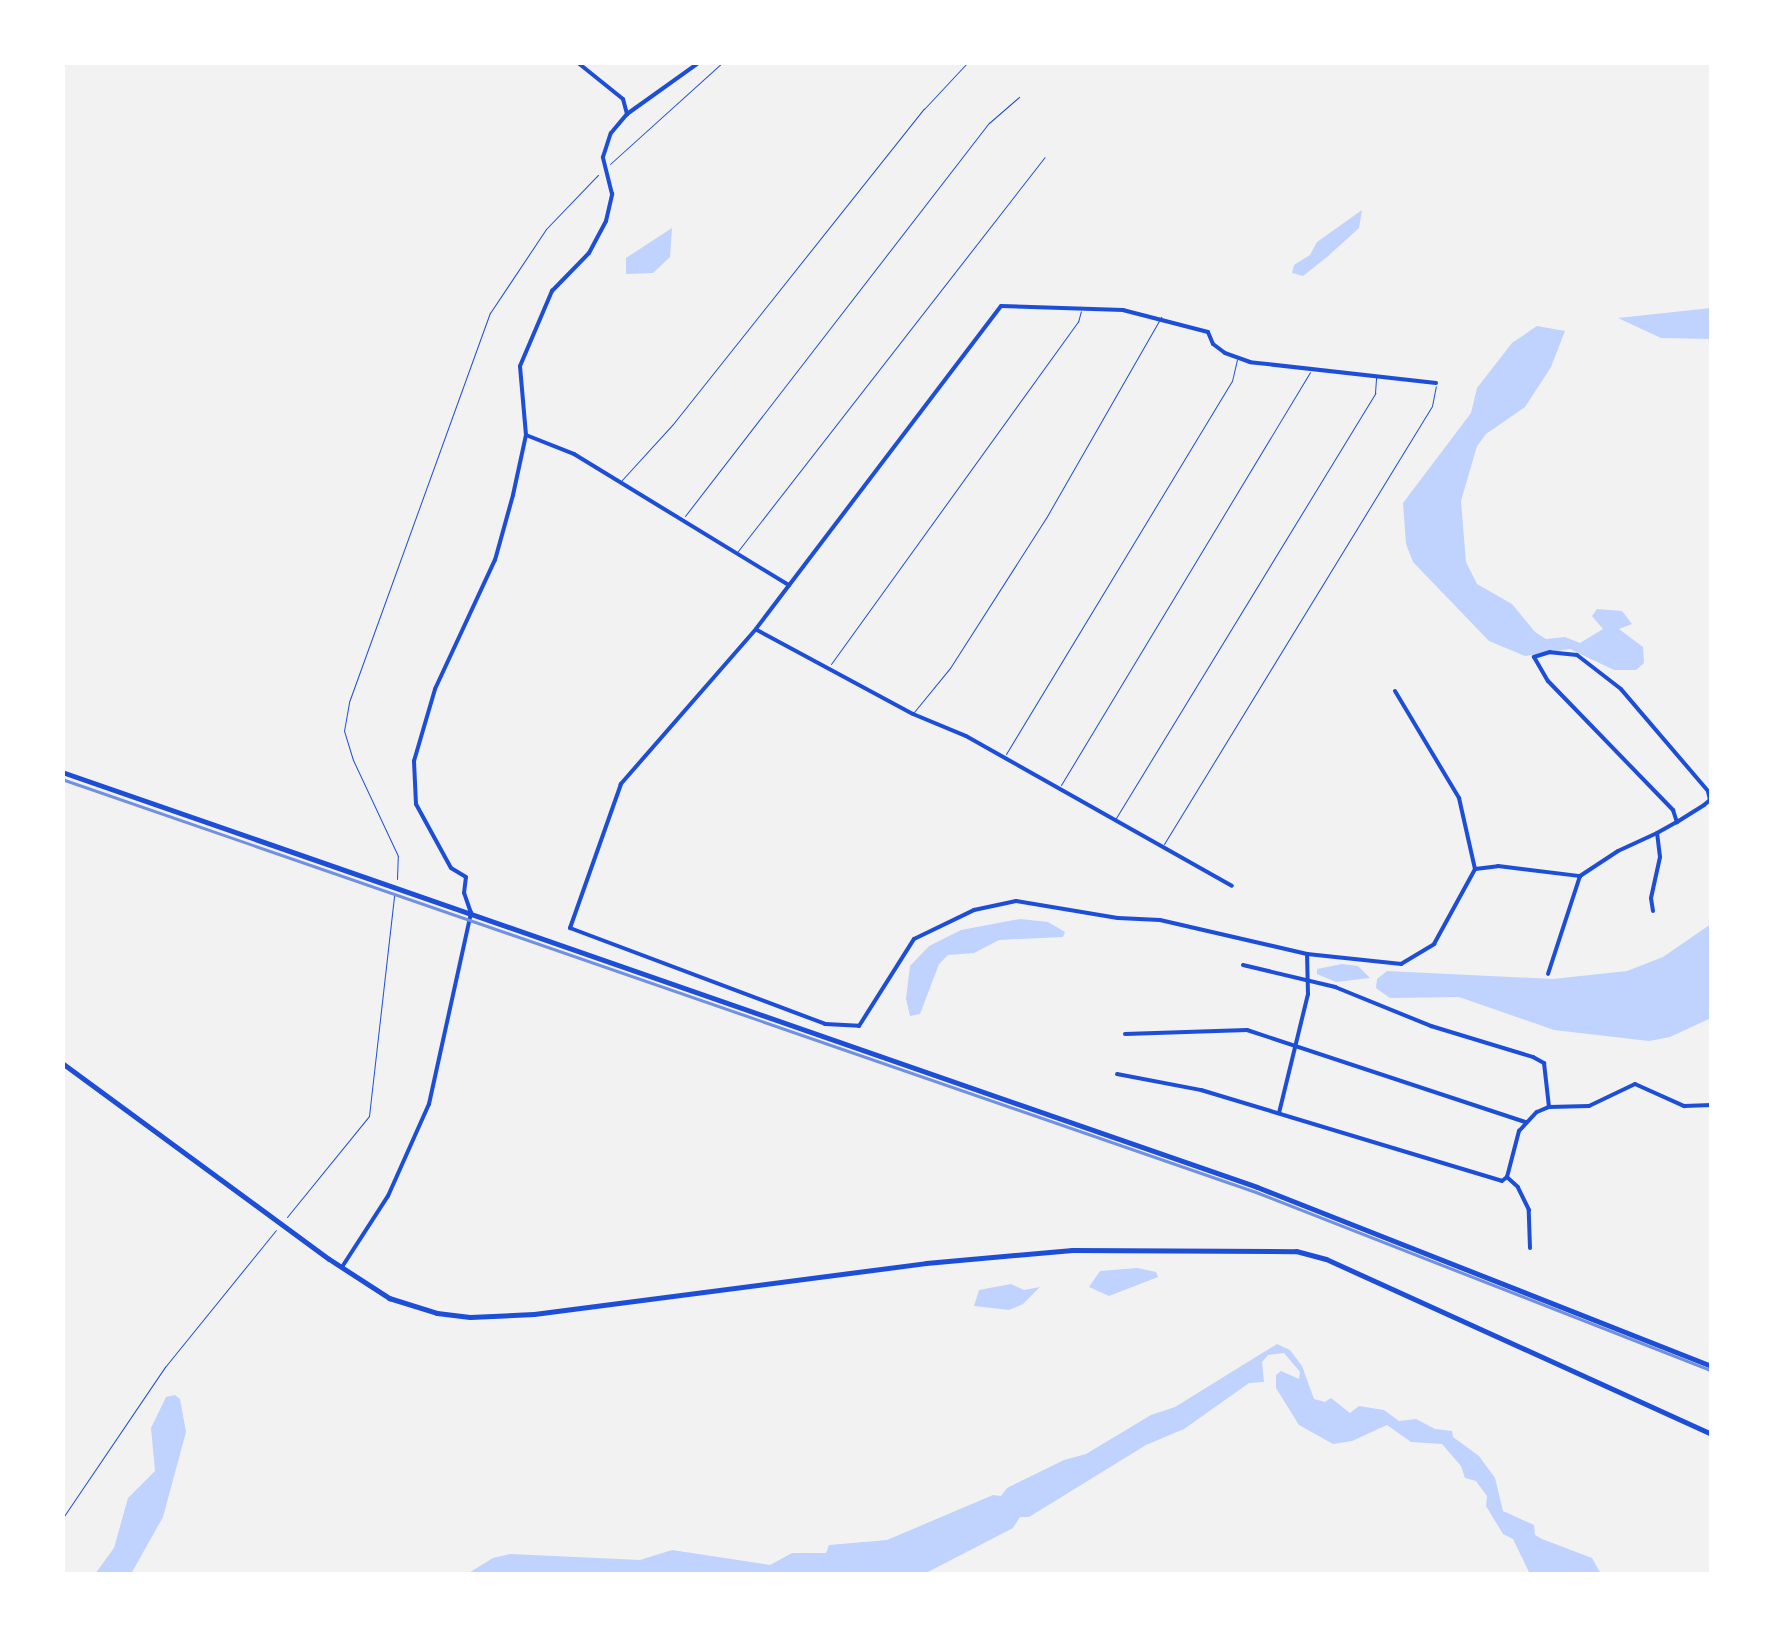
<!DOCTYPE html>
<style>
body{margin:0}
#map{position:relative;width:1774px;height:1637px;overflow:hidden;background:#f2f2f2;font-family:Lato,sans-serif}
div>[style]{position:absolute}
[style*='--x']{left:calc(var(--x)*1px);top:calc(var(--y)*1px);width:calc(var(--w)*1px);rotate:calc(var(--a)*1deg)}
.water>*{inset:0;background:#bfd3fe}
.path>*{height:1px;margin:-0.5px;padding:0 0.5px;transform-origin:0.5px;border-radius:0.5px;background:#1d4ed8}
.service>*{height:1px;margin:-0.5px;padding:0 0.5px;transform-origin:0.5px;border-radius:0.5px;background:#1d4ed8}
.minor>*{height:4px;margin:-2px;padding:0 2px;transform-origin:2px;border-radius:2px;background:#1d4ed8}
.primary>*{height:5px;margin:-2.5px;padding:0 2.5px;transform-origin:2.5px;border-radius:2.5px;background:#1d4ed8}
.tram>*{height:2.5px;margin:-1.25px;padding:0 1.25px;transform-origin:1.25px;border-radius:1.25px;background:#7290e2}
span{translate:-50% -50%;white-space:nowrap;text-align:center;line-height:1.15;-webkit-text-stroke:10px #fff;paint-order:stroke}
.frame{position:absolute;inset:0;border:65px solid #fff;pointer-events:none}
</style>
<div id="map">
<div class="water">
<div style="clip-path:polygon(1362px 210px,1359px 228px,1327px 257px,1303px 276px,1292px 273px,1294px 265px,1310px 255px,1317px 242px)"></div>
<div style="clip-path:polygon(672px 228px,670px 257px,653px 273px,626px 274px,626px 258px)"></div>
<div style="clip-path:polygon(1711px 308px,1711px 339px,1661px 338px,1618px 318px)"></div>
<div style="clip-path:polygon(1537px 326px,1565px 331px,1551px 367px,1525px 407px,1486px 434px,1477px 446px,1461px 501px,1466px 562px,1477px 584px,1512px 604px,1535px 632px,1546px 639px,1565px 637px,1580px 643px,1603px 629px,1592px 616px,1597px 609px,1622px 611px,1632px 624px,1619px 629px,1643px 647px,1644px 663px,1636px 670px,1614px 670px,1570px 649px,1525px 656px,1489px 641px,1413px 562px,1406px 544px,1403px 503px,1471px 413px,1477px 388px,1512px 343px)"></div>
<div style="clip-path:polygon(1020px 919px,1048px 922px,1065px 932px,1063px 937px,999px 940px,974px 953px,948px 955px,939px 964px,920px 1014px,910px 1016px,906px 999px,910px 966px,929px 946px,961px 930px)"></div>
<div style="clip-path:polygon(1711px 924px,1711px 1018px,1670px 1037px,1649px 1041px,1554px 1030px,1459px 997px,1390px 998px,1376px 988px,1377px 979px,1387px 971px,1553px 979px,1627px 971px,1663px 957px)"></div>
<div style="clip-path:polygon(1342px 964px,1358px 966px,1370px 978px,1336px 982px,1317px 974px,1317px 969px)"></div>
<div style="clip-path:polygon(1137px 1268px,1156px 1272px,1158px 1277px,1109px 1296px,1089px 1287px,1100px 1271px)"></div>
<div style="clip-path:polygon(1011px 1284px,1024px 1290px,1040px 1287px,1023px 1304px,1009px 1310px,974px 1306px,979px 1290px)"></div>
<div style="clip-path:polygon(1277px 1344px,1290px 1350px,1302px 1366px,1314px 1399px,1325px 1402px,1331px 1398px,1350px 1413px,1359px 1406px,1384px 1410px,1399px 1421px,1416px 1419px,1435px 1429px,1452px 1431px,1453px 1437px,1479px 1456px,1495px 1478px,1503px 1511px,1534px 1525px,1535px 1535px,1542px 1539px,1592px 1558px,1601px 1574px,1530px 1574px,1513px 1539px,1503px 1534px,1486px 1506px,1487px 1496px,1476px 1481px,1465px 1478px,1461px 1466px,1442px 1444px,1411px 1442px,1387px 1425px,1352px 1441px,1333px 1444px,1299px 1425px,1276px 1388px,1276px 1375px,1281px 1371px,1299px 1379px,1300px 1372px,1284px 1353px,1268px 1355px,1262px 1362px,1264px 1382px,1249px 1383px,1184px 1429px,1146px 1445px,1029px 1517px,1020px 1517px,1013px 1528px,924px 1574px,467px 1574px,493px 1558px,510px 1554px,640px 1560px,672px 1550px,770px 1565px,792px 1553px,826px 1553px,829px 1545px,887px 1540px,993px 1495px,1001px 1496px,1007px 1488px,1064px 1460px,1086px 1454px,1151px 1415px,1175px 1407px)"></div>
<div style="clip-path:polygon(175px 1395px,180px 1399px,186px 1432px,163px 1517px,131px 1574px,95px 1574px,114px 1548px,128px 1498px,155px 1471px,151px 1428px,166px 1397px)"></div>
</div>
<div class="path">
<div style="--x:610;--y:164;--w:152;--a:-42.1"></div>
<div style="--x:397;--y:879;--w:23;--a:-88"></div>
<div style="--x:398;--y:856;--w:106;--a:-115.1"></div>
<div style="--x:353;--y:760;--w:30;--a:-107"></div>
<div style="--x:344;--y:731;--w:29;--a:-80"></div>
<div style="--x:349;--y:702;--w:414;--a:-70.1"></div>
<div style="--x:490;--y:313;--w:101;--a:-56.3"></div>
<div style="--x:546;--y:229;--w:75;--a:-46.1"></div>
<div style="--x:287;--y:1217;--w:130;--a:-50.9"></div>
<div style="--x:369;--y:1116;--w:222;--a:-83.5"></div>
<div style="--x:62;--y:1519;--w:184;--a:-55.9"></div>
<div style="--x:165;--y:1367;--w:176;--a:-51"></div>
</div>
<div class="service">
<div style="--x:621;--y:481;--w:77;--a:-47.6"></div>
<div style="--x:673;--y:424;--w:403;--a:-51.5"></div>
<div style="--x:924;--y:109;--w:64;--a:-46.9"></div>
<div style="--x:685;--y:516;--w:497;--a:-52.3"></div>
<div style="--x:989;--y:123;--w:40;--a:-41"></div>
<div style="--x:738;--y:551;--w:499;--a:-52.1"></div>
<div style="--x:831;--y:664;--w:422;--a:-54.2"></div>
<div style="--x:1078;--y:322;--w:11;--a:-75"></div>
<div style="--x:914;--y:712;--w:57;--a:-50.7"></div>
<div style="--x:950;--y:668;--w:178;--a:-57.4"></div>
<div style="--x:1046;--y:518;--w:232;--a:-60.2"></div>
<div style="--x:1006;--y:754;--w:436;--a:-58.8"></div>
<div style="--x:1232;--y:381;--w:22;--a:-77"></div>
<div style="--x:1061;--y:785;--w:482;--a:-58.9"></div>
<div style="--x:1116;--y:818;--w:498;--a:-58.6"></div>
<div style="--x:1375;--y:393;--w:16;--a:-86"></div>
<div style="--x:1164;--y:844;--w:513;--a:-58.54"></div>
<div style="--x:1432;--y:406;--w:20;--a:-79"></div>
</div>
<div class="minor">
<div style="--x:577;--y:62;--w:59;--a:38.8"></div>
<div style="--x:623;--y:99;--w:16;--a:75"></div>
<div style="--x:1436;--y:383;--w:187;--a:-173.6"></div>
<div style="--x:1250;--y:362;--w:27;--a:-160"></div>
<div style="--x:1225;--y:353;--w:15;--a:-143"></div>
<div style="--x:1213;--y:344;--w:13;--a:-113"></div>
<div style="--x:1208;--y:332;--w:88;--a:-165.5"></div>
<div style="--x:1123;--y:310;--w:122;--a:-178.1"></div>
<div style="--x:1001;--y:306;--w:405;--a:127.2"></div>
<div style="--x:756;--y:629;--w:206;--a:131.1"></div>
<div style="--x:621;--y:784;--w:153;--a:109.5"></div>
<div style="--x:570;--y:928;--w:272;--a:20.6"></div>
<div style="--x:825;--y:1024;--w:34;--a:3"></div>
<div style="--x:859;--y:1026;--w:103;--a:-57.7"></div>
<div style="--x:914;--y:939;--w:67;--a:-25.8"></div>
<div style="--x:974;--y:910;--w:43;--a:-12.1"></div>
<div style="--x:1016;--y:901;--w:103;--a:9.5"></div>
<div style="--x:1118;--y:918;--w:42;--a:2.7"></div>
<div style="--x:1160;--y:920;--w:151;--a:13"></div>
<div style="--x:1307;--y:954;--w:95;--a:6.1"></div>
<div style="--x:1401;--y:964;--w:39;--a:-31"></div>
<div style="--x:1434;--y:944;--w:85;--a:-61.3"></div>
<div style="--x:526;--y:435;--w:52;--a:21.6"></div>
<div style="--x:574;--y:454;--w:252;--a:31.4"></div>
<div style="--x:757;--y:630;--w:177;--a:28.3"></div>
<div style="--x:913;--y:714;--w:57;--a:22.5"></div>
<div style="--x:966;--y:736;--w:305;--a:29.4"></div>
<div style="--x:1395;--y:691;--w:125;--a:59.1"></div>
<div style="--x:1459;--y:798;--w:73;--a:77.3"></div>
<div style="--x:1475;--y:869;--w:23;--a:-7"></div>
<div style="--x:1498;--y:866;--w:83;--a:7"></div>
<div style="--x:1580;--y:876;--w:103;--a:108.1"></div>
<div style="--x:1580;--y:876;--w:45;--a:-33.3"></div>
<div style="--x:1618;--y:851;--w:43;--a:-24.8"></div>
<div style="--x:1657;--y:833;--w:23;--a:-29"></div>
<div style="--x:1677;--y:822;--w:32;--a:-32"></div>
<div style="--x:1704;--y:805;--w:8;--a:-40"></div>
<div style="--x:1710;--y:800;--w:9;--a:-103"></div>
<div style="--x:1708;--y:791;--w:134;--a:-130.5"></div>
<div style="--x:1621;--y:689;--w:56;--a:-142.3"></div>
<div style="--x:1577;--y:655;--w:27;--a:-174"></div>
<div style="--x:1550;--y:652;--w:17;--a:163"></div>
<div style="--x:1534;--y:657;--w:28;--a:60"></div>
<div style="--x:1548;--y:681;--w:180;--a:45.9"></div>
<div style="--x:1673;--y:810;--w:13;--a:72"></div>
<div style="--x:1653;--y:911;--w:13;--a:-99"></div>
<div style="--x:1651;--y:898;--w:42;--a:-77.6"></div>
<div style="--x:1660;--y:857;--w:24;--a:-97"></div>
<div style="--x:1243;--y:965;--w:95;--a:13.4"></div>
<div style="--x:1335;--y:987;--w:104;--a:22.1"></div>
<div style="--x:1431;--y:1026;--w:107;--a:16.9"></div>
<div style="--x:1533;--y:1057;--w:13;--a:29"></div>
<div style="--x:1544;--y:1063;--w:44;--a:83.5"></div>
<div style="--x:1125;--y:1034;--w:122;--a:-1.9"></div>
<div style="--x:1247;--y:1030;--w:293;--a:18.3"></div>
<div style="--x:1117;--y:1074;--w:86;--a:10.8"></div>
<div style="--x:1201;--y:1090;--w:314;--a:16.8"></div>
<div style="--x:1502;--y:1181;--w:6;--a:-39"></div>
<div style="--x:1279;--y:1113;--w:122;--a:-76.3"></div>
<div style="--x:1308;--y:994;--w:40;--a:-91.4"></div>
<div style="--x:1530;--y:1248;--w:38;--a:-92"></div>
<div style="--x:1529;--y:1210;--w:25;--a:-116"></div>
<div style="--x:1518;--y:1187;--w:15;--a:-138"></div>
<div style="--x:1507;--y:1177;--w:48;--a:-75.4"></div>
<div style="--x:1519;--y:1131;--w:26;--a:-47"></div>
<div style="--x:1537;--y:1112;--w:13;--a:-23"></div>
<div style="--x:1549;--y:1107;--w:40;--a:-1.4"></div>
<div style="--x:1589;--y:1106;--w:51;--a:-25.6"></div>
<div style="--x:1635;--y:1084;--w:54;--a:24.2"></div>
<div style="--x:1684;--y:1106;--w:28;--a:-2"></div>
<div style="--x:342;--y:1267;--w:85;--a:-57.1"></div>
<div style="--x:388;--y:1196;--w:101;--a:-66"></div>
<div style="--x:429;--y:1104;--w:196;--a:-77.6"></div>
<div style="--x:471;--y:913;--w:21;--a:-109"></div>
<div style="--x:464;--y:893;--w:16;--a:-83"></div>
<div style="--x:466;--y:877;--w:17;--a:-149"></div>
<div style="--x:451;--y:868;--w:73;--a:-118.7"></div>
<div style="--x:416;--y:804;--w:43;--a:-92.7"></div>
<div style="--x:414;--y:761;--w:75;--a:-73.7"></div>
<div style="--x:435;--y:689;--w:142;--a:-65.1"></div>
<div style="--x:495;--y:560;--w:67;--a:-74.5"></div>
<div style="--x:513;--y:495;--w:61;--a:-77.8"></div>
<div style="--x:526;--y:435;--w:69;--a:-95"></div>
<div style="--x:520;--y:366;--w:82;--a:-66.9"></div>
<div style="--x:552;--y:291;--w:53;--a:-45.8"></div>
<div style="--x:589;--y:253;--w:36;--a:-62"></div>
<div style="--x:606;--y:221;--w:28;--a:-77"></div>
<div style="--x:612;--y:194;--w:38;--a:-104"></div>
<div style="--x:603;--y:157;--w:25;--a:-72"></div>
<div style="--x:611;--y:133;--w:25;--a:-50"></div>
<div style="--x:627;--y:114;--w:90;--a:-35.5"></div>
</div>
<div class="primary">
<div style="--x:62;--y:772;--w:1265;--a:19.15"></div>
<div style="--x:1257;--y:1187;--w:489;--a:21.5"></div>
<div style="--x:62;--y:1063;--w:331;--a:36.3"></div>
<div style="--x:329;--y:1259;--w:72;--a:33"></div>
<div style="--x:389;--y:1298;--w:50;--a:17.4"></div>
<div style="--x:437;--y:1313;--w:33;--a:7"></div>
<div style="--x:470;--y:1317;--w:64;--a:-2.7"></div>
<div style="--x:534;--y:1314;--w:395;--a:-7.4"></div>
<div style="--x:926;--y:1263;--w:147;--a:-5.1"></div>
<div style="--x:1072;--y:1250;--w:224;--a:0.3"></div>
<div style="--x:1296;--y:1251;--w:31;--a:15"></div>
<div style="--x:1326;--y:1259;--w:424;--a:24.4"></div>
</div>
<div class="tram">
<div style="--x:62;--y:779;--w:1263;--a:19.08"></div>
<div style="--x:1256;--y:1192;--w:490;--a:21.4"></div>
</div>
<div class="frame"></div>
</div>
